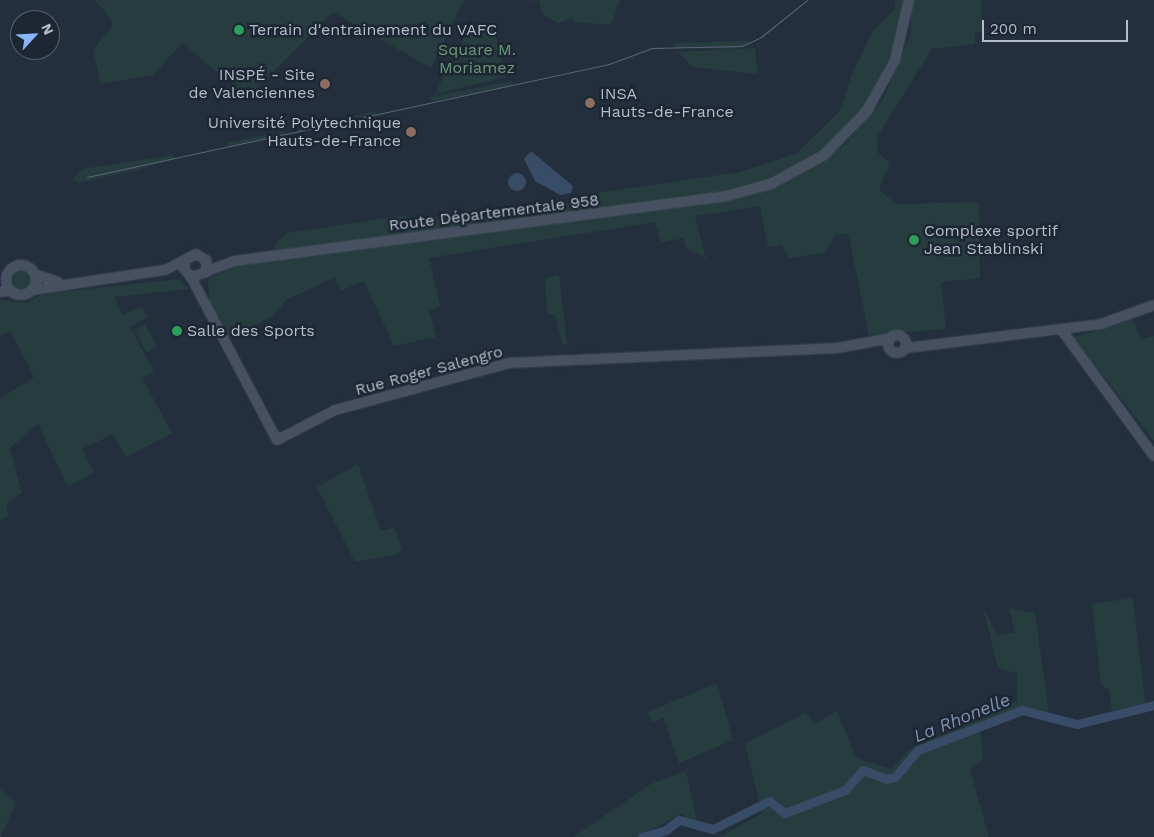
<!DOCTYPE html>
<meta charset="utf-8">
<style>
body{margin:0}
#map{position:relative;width:1154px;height:837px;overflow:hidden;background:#242f3e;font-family:"Work Sans",sans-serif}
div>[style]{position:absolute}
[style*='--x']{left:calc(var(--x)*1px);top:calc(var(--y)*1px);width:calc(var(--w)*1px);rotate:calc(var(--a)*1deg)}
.green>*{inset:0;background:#263c3f;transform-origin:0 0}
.round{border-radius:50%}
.water>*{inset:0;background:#394c67}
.river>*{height:9px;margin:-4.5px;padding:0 4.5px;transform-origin:4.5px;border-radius:4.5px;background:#394c67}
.roads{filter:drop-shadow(0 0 1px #565f6c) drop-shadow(0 0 1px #565f6c)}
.secondary>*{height:8px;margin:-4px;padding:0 4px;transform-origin:4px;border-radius:4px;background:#465061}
.secondary>.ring{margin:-4px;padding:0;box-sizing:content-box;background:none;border:8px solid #465061;border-radius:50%}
.tram>*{height:1px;margin:-0.5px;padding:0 0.5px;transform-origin:0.5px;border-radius:0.5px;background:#5a6575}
.dots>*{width:14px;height:14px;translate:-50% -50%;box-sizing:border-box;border:2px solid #1d2633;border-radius:50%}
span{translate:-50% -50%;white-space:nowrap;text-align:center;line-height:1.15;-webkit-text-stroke:5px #1d2633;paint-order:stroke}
.poi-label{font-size:16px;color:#b4bcc9}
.left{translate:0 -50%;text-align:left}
.right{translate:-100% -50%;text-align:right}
.park-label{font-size:16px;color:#6b9a76}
.street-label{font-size:16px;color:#b4bcc9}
.water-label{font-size:18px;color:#7c92b1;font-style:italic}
.north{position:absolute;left:10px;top:10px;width:50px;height:50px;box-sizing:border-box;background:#1d2633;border:1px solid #59626f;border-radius:50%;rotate:65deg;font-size:14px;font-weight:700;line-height:20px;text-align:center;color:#b4bcc9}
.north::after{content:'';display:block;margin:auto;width:18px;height:22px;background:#8ab4f8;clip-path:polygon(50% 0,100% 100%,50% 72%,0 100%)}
.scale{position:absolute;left:982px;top:20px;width:146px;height:22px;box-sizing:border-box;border:2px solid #b4bcc9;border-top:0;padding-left:6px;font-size:15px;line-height:18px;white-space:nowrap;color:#b4bcc9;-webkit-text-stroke:4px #1d2633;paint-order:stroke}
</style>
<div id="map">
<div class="green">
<div style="clip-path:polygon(95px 0,464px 0,431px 68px,333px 12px,251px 94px,244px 94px,182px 43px,153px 75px,101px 84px,93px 50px,112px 27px,112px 20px)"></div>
<div style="clip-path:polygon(522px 0,620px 0,611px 25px,574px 22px,572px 18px,558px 23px,542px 14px,539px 1px)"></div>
<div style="clip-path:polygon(895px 0,906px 0,894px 47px,863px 111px,817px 156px,767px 183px,720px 194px,275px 250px,274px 245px,287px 233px,400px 216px,443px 219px,568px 203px,597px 193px,740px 172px,796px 154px,840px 111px,852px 74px,874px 29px,895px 9px)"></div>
<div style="clip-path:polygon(912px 0,981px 0,982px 32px,975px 33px,975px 44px,932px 49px,877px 137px,878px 153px,890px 162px,879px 190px,897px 204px,979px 202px,980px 278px,941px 282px,946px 329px,869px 335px,848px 233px,835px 236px,823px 253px,789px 258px,782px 245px,768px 247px,760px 206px,695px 216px,706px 259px,686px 248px,683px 238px,661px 243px,655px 222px,429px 258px,440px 306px,429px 311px,436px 337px,394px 346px,364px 281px,341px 291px,335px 278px,287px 299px,273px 316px,229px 338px,209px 301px,208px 279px,235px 266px,727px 201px,777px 187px,843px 146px,884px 97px,910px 36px)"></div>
<div style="clip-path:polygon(492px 21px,506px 77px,435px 94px,468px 28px)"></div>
<div style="clip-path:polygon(748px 41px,751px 44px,733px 49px,674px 48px,674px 43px)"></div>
<div style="clip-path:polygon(755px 48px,758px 74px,692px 67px,678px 52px)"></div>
<div style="left:512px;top:81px;width:5px;height:83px;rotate:79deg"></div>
<div style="clip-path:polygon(375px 111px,376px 116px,300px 132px,299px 128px)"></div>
<div style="clip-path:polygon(284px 131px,285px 135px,228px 148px,227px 143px)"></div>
<div style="clip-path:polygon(173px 155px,174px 159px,132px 171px,78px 183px,73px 179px,82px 169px)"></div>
<div class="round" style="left:10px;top:269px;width:22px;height:22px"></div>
<div style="clip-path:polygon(559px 275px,567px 344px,562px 344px,555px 314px,547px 314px,545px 278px)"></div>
<div style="clip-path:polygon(179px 279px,189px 289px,114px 297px,123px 315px,142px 306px,148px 317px,130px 327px,154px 372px,142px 378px,172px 433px,126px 457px,113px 434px,82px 449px,94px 472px,68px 487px,38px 424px,10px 448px,22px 493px,7px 503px,8px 516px,0 520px,0 399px,34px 377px,10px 330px,0 336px,0 300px,26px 303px,42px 294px)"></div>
<div style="clip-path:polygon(1133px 320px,1142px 339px,1154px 336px,1154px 441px,1073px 337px)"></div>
<div style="left:145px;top:324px;width:26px;height:12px;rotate:62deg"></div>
<div style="clip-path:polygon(358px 464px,381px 531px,394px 527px,402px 550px,394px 555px,355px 562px,317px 487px)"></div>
<div style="clip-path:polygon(1133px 598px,1145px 703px,1112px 711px,1109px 690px,1101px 685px,1092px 604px)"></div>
<div style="clip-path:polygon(983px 608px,998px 635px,1015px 633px,1009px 608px,1035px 613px,1050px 720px,1020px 714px,980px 728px,983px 760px,970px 770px,989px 837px,720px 837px,762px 813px,745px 743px,805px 713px,815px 724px,837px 711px,856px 758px,891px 769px,910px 749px,1017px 701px,1017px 674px,998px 667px)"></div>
<div style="clip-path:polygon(717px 683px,733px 740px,679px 763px,664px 718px,652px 722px,648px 712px)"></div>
<div style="clip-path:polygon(686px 771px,699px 829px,694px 829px,683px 813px,637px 837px,573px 837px,651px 784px)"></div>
<div style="clip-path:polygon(0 789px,16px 802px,1px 837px,0 837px)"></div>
</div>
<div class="water">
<div style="clip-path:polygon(531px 151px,573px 186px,571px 193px,560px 195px,535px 181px,524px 159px)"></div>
<div class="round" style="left:508px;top:173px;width:18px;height:18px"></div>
</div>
<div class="river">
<div style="--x:642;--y:837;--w:25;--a:-16"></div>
<div style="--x:666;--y:830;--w:16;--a:-38"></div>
<div style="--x:679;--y:820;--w:35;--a:15"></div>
<div style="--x:713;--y:829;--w:63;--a:-26.6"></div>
<div style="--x:769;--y:801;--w:20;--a:37"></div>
<div style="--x:785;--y:813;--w:64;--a:-21"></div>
<div style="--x:845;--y:790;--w:27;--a:-48"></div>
<div style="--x:863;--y:770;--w:25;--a:21"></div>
<div style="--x:886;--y:779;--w:9;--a:-13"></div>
<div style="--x:895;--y:777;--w:35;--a:-50"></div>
<div style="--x:918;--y:750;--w:111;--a:-21"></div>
<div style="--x:1022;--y:710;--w:57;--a:14.3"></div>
<div style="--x:1077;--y:724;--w:79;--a:-13.9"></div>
</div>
<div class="roads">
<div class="secondary">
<div class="ring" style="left:6px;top:265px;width:22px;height:22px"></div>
<div style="--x:207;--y:271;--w:29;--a:-20"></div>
<div style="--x:234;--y:261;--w:493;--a:-7.5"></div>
<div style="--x:723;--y:197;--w:50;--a:-15.2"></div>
<div style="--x:771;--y:184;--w:60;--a:-28.7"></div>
<div style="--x:824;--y:155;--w:62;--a:-45.7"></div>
<div style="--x:867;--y:111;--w:58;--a:-61.2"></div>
<div style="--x:895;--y:60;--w:62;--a:-76.9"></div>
<div style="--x:35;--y:274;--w:24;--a:19"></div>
<div style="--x:191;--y:277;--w:184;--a:62.2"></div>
<div style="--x:277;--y:440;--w:65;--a:-27.3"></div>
<div style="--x:335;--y:410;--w:180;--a:-15.1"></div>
<div style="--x:509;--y:363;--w:329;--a:-2.6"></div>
<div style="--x:838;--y:348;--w:54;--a:-10.7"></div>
<div style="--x:32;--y:290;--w:134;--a:-8.6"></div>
<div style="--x:165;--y:270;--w:35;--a:-27"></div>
<div style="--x:196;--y:254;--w:12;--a:31"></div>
<div style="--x:206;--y:260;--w:12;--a:85"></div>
<div style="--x:207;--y:272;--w:17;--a:163"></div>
<div style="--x:191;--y:277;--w:11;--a:-131"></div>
<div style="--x:184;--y:269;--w:8;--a:-83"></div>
<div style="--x:0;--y:292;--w:10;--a:-6"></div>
<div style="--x:1061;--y:329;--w:157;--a:53.8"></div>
<div class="ring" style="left:888px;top:335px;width:10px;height:10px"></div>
<div style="--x:906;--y:348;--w:196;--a:-7"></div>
<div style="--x:1101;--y:324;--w:56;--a:-19.7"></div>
</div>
</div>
<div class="tram">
<div style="--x:87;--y:177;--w:534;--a:-12.21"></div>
<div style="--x:609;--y:64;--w:46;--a:-20.4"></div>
<div style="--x:652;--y:48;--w:90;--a:-1.3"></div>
<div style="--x:742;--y:46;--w:21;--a:-25"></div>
<div style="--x:761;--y:37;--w:59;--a:-38.8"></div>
</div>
<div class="dots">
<div style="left:239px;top:30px;background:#2e9e5b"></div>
<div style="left:325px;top:84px;background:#8d6e63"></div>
<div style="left:590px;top:103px;background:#8d6e63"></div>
<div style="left:411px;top:132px;background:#8d6e63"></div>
<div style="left:914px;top:240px;background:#2e9e5b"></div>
<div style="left:177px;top:331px;background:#2e9e5b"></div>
</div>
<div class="poi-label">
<span class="left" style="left:249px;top:30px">Terrain d'entrainement du VAFC</span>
<span class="right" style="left:315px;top:84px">INSPÉ - Site<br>de Valenciennes</span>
<span class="left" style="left:600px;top:103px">INSA<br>Hauts-de-France</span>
<span class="right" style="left:401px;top:132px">Université Polytechnique<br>Hauts-de-France</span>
<span class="left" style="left:924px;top:240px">Complexe sportif<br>Jean Stablinski</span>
<span class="left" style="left:187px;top:331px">Salle des Sports</span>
</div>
<div class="park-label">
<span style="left:477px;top:59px">Square M.<br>Moriamez</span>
</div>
<div class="street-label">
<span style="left:494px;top:213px;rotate:-7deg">Route Départementale 958</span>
<span style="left:429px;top:371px;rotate:-15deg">Rue Roger Salengro</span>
</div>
<div class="water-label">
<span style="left:962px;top:718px;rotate:-22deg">La Rhonelle</span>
</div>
<div class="north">N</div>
<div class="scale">200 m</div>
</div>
